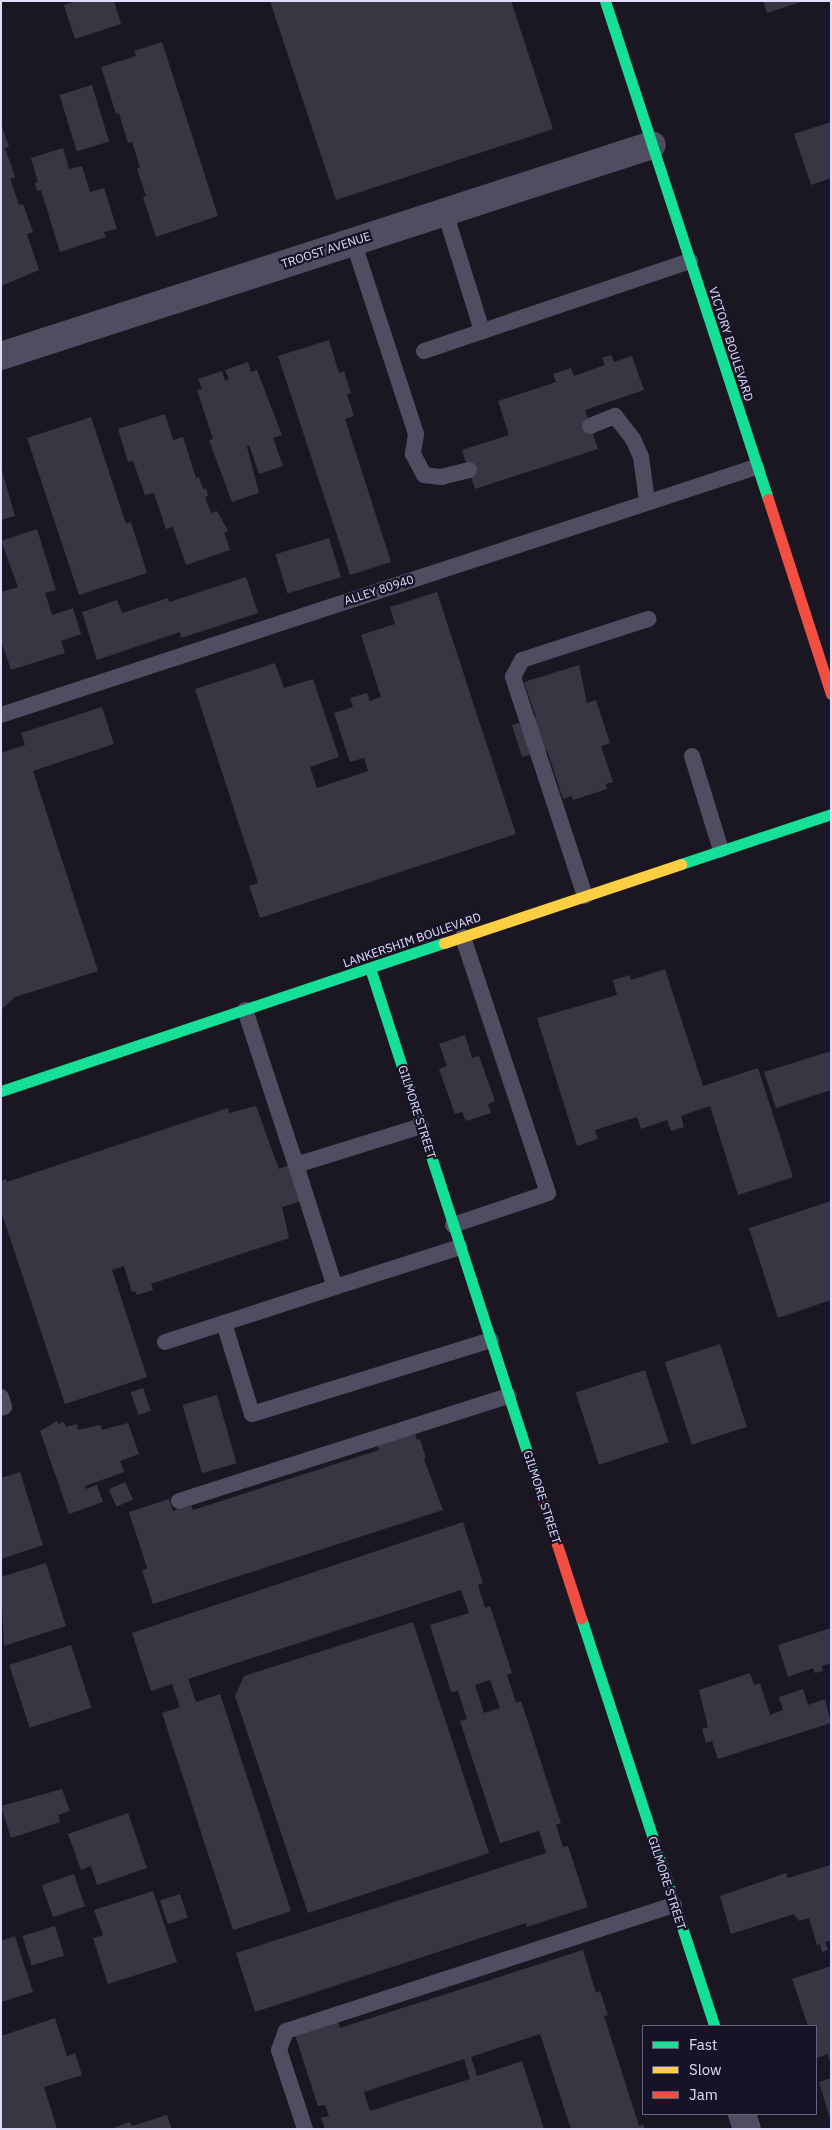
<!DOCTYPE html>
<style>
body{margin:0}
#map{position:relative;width:832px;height:2130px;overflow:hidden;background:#1a1722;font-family:"IBM Plex Sans",sans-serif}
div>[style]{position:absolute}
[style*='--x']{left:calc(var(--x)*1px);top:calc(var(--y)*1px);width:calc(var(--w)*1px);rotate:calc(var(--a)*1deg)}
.building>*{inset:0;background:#393643;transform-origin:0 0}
.lane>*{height:16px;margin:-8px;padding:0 8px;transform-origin:8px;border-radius:8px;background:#504d61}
.street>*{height:28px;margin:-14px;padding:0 14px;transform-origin:14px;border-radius:14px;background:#504d61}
.fast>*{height:11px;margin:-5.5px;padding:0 5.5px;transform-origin:5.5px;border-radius:5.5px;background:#16e098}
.slow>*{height:11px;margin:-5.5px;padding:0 5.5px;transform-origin:5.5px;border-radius:5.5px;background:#ffcf43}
.jam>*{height:11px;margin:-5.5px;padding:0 5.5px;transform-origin:5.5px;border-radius:5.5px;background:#f24e42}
span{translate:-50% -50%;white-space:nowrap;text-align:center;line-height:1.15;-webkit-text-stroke:4.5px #171326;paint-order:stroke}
.street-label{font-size:12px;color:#e1dcfb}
.frame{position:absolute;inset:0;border:2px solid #e1dcfb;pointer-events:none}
.legend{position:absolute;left:642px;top:2025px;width:175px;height:90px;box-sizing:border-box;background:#171326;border:1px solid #68637b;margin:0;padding:6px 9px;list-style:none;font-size:15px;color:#e1dcfb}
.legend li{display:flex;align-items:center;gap:10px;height:25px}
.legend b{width:25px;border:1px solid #68637b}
</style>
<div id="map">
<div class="building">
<div style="clip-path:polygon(76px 1px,114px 1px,121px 24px,75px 39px,64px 5px)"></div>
<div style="clip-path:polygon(270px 1px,511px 1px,553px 129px,336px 200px)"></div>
<div style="clip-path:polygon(763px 1px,801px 1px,801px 2px,767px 13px)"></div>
<div style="clip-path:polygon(162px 42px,218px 216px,156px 237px,143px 197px,146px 196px,137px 169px,140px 167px,132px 142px,128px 143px,119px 113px,116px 114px,101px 67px,136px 56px,134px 51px)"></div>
<div style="left:92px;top:85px;width:59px;height:34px;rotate:73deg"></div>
<div style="clip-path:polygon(831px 122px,831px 178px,811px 185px,794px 134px)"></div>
<div style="clip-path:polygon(1px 124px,9px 147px,5px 148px,15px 177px,10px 179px,19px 205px,23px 204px,33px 232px,27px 234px,39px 270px,1px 286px)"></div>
<div style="clip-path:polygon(63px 148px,69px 169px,82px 166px,90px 192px,104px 188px,117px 229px,104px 232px,106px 237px,60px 252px,41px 190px,37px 191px,35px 183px,38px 182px,31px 158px)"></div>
<div style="clip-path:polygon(329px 340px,339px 373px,344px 371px,351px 393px,347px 394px,354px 416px,345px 419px,391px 562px,350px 575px,278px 356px)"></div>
<div style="clip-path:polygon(611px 355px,614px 362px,632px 356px,644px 390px,585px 410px,598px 449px,475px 489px,462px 450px,509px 435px,498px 401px,556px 382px,553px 374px,571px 368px,574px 376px,605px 365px,602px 358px)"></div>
<div style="clip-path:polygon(248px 362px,251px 372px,257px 370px,282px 435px,273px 438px,283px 466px,259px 474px,249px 445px,247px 447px,259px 493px,232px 502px,209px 440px,213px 439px,197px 390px,202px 389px,198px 379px,222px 371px,225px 381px,229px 379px,225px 370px)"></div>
<div style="clip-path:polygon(165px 414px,173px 440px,183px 437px,196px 478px,199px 477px,203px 489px,206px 488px,208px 496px,205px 497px,211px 513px,217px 511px,228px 531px,224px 533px,230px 550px,186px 565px,173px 527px,166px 529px,154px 493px,145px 495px,133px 461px,128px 462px,118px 429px)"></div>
<div style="clip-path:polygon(91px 417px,126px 524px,131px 522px,147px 573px,79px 595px,27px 438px)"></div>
<div style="clip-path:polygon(2px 471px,15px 516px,1px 520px,1px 472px)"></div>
<div style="clip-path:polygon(37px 529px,56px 590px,45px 593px,52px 615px,73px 608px,81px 634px,61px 641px,65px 653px,11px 670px,1px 641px,1px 592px,18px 587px,1px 541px)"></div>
<div style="left:329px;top:538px;width:41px;height:56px;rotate:73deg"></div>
<div style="clip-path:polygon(246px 577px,258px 613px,181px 638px,180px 632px,97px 660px,82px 612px,117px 600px,122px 613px,168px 598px,169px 602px)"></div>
<div style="clip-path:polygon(437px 592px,516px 834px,260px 918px,249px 886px,258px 883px,195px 689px,275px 663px,284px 688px,313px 679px,339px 757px,310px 767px,317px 788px,368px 771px,364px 758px,350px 762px,334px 713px,353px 707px,350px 698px,367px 693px,370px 701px,381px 697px,361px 635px,395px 624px,390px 607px)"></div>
<div style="clip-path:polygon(579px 665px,587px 703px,596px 700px,610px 743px,601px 746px,613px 782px,606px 784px,607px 789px,573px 800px,572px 796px,563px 799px,547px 750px,522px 757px,512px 725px,536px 717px,524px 682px)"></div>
<div style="clip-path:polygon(102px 707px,114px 744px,33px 771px,98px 971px,15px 997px,1px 1010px,1px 753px,25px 745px,21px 733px)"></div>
<div style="clip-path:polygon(665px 969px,703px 1086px,758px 1068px,793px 1177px,738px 1195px,710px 1106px,681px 1116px,684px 1127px,671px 1131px,667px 1120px,641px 1129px,637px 1117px,595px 1130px,598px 1139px,577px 1146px,537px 1018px,617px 995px,613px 980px,630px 975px,631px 980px)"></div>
<div style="clip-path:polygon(465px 1035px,472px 1058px,479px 1056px,495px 1101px,488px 1104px,491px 1113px,466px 1121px,462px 1112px,455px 1114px,439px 1069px,447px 1066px,439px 1044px)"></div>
<div style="clip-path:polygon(831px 1051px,831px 1090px,776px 1108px,764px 1072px)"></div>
<div style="clip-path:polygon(256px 1106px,279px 1169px,289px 1165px,301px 1201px,282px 1207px,289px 1238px,151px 1284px,153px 1290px,137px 1295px,135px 1291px,132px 1292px,124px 1266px,112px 1270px,147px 1377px,65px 1404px,1px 1211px,1px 1181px,6px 1179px,7px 1182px,228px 1108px,229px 1113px)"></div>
<div style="clip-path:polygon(831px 1201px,831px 1300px,778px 1318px,749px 1228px)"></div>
<div style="left:720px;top:1344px;width:87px;height:58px;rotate:72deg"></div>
<div style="left:645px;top:1370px;width:76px;height:73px;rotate:72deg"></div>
<div style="left:143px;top:1388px;width:24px;height:13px;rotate:71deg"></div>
<div style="left:217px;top:1395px;width:71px;height:36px;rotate:74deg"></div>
<div style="clip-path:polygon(57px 1421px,58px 1424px,64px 1422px,66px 1427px,77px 1424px,78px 1430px,100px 1425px,102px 1430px,128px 1423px,139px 1454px,120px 1461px,124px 1472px,85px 1486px,86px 1489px,97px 1485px,103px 1502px,69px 1514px,40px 1431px)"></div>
<div style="clip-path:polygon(415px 1433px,417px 1440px,420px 1439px,426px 1458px,424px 1459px,443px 1510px,153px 1604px,142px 1570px,147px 1568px,129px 1512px,169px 1499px,173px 1511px,191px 1505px,193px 1510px,379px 1450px,377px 1445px)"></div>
<div style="clip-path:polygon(20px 1472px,43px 1545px,1px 1559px,1px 1478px)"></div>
<div style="left:125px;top:1482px;width:19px;height:18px;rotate:65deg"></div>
<div style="clip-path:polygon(evenodd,463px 1522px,483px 1583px,478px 1585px,485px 1608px,490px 1606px,512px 1673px,507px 1675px,516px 1703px,521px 1701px,561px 1823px,556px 1825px,563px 1847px,568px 1846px,588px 1907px,527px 1927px,526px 1923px,255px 2012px,236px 1953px,546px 1853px,539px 1831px,500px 1843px,460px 1721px,467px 1719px,458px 1691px,451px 1692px,430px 1625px,469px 1613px,461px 1590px,188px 1679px,196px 1702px,220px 1694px,291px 1911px,233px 1930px,162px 1713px,180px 1707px,172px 1684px,151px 1691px,132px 1633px,463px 1522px,490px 1680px,500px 1708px,484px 1713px,475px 1685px,490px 1680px)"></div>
<div style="clip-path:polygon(46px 1563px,66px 1626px,4px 1646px,1px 1577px)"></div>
<div style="clip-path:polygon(413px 1622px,489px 1853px,308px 1913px,235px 1696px,244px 1676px)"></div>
<div style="clip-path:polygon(831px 1628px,831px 1663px,822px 1666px,823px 1671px,815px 1673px,813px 1668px,788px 1677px,778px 1645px)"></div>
<div style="left:71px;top:1645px;width:66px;height:65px;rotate:72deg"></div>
<div style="clip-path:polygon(750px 1673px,754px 1685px,760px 1683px,770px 1715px,783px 1710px,779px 1697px,803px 1689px,808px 1705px,825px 1699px,831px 1723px,718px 1759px,712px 1741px,706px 1743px,702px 1729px,708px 1727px,699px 1690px)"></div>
<div style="clip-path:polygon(62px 1789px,70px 1811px,58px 1815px,60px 1822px,11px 1838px,1px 1806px)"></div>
<div style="clip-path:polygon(128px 1813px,147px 1868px,97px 1885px,91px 1866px,81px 1870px,68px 1834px)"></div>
<div style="clip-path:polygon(831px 1865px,831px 1940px,825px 1942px,828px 1950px,822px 1952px,820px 1944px,817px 1945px,809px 1918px,799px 1921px,794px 1914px,731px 1934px,720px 1896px,786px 1873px,788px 1878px)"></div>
<div style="left:74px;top:1874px;width:34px;height:34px;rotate:71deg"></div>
<div style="clip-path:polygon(153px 1891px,177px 1962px,108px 1984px,93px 1938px,103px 1935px,94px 1910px)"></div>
<div style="left:180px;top:1894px;width:25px;height:21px;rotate:72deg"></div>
<div style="left:55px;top:1926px;width:31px;height:34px;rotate:73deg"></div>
<div style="clip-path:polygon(15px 1936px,33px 1992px,1px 2002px,1px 1941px)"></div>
<div style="clip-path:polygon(evenodd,583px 1950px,596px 1993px,600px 1991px,608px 2015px,604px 2016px,639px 2126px,643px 2124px,645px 2129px,571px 2129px,540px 2034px,471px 2057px,477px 2076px,522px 2061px,544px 2129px,325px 2129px,321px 2118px,329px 2116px,325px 2105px,318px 2106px,295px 2035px,338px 2021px,340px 2028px,583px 1950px,464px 2059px,470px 2079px,370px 2111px,364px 2092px,464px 2059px)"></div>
<div style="clip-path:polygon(831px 1966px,831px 2061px,830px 2062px,828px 2054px,816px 2058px,816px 2026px,808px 2026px,792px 1979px)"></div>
<div style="clip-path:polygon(55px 2018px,67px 2056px,75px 2053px,82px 2075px,44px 2087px,57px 2129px,1px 2129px,1px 2036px)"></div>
<div style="clip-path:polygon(831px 2078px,831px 2119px,830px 2119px,819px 2082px)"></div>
<div style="clip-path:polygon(167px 2115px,172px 2129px,111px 2129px,130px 2122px,132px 2126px)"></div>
</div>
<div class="lane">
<div style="--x:445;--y:212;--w:125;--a:72.7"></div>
<div style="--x:353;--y:241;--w:203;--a:71.9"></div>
<div style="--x:416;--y:434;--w:20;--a:99"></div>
<div style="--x:413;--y:454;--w:24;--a:62"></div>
<div style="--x:424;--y:475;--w:17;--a:7"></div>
<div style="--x:441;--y:477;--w:29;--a:-14"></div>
<div style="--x:424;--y:351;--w:281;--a:-18.7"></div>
<div style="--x:590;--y:426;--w:27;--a:-22"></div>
<div style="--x:615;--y:416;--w:29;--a:52"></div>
<div style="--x:633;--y:439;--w:20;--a:66"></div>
<div style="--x:641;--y:457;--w:44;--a:82.2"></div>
<div style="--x:1;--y:715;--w:795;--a:-18.18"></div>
<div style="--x:692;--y:756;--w:98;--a:72.9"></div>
<div style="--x:585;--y:896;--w:231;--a:-108.2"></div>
<div style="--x:513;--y:677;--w:19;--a:-62"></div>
<div style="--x:522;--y:660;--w:133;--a:-18"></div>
<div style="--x:245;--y:1010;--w:163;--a:71.8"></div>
<div style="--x:296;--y:1165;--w:131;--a:-17.3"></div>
<div style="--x:296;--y:1165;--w:128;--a:72.3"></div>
<div style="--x:335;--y:1287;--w:131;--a:-17.7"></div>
<div style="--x:453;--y:1225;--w:100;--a:-18.6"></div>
<div style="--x:548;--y:1193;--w:270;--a:-108.4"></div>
<div style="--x:224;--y:1323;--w:95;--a:72.9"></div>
<div style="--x:252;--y:1414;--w:250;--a:-17.2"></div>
<div style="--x:165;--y:1342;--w:179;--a:-17.9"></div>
<div style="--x:1;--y:1397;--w:10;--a:73"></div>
<div style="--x:4;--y:1407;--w:3;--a:162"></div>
<div style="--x:179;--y:1501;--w:346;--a:-17.7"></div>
<div style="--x:305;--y:2129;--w:83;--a:-108.2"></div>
<div style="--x:279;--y:2050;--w:20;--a:-70"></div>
<div style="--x:286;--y:2031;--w:408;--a:-18"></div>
</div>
<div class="street">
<div style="--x:1;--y:356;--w:684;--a:-17.96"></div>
<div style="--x:742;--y:2114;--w:16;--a:72"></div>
</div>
<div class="fast">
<div style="--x:605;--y:1;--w:524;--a:71.88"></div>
<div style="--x:681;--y:864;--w:158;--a:-18.4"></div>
<div style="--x:370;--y:968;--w:551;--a:72.03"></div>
<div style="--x:1;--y:1091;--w:467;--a:-18.5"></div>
<div style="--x:581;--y:1618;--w:429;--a:71.9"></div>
</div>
<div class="slow">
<div style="--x:444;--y:943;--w:250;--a:-18.4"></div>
</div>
<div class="jam">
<div style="--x:768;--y:499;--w:205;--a:72.1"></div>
<div style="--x:540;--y:1492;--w:133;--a:72"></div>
</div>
<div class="street-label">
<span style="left:326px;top:250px;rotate:-18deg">TROOST AVENUE</span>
<span style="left:731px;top:344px;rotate:72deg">VICTORY BOULEVARD</span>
<span style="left:379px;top:590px;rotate:-18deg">ALLEY 80940</span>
<span style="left:412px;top:940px;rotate:-19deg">LANKERSHIM BOULEVARD</span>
<span style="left:417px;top:1112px;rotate:72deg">GILMORE STREET</span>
<span style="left:542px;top:1497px;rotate:72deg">GILMORE STREET</span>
<span style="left:667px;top:1883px;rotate:72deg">GILMORE STREET</span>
</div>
<div class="frame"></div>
<ul class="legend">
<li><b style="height:6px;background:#16e098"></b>Fast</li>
<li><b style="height:6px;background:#ffcf43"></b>Slow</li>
<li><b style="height:6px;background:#f24e42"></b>Jam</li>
</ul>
</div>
